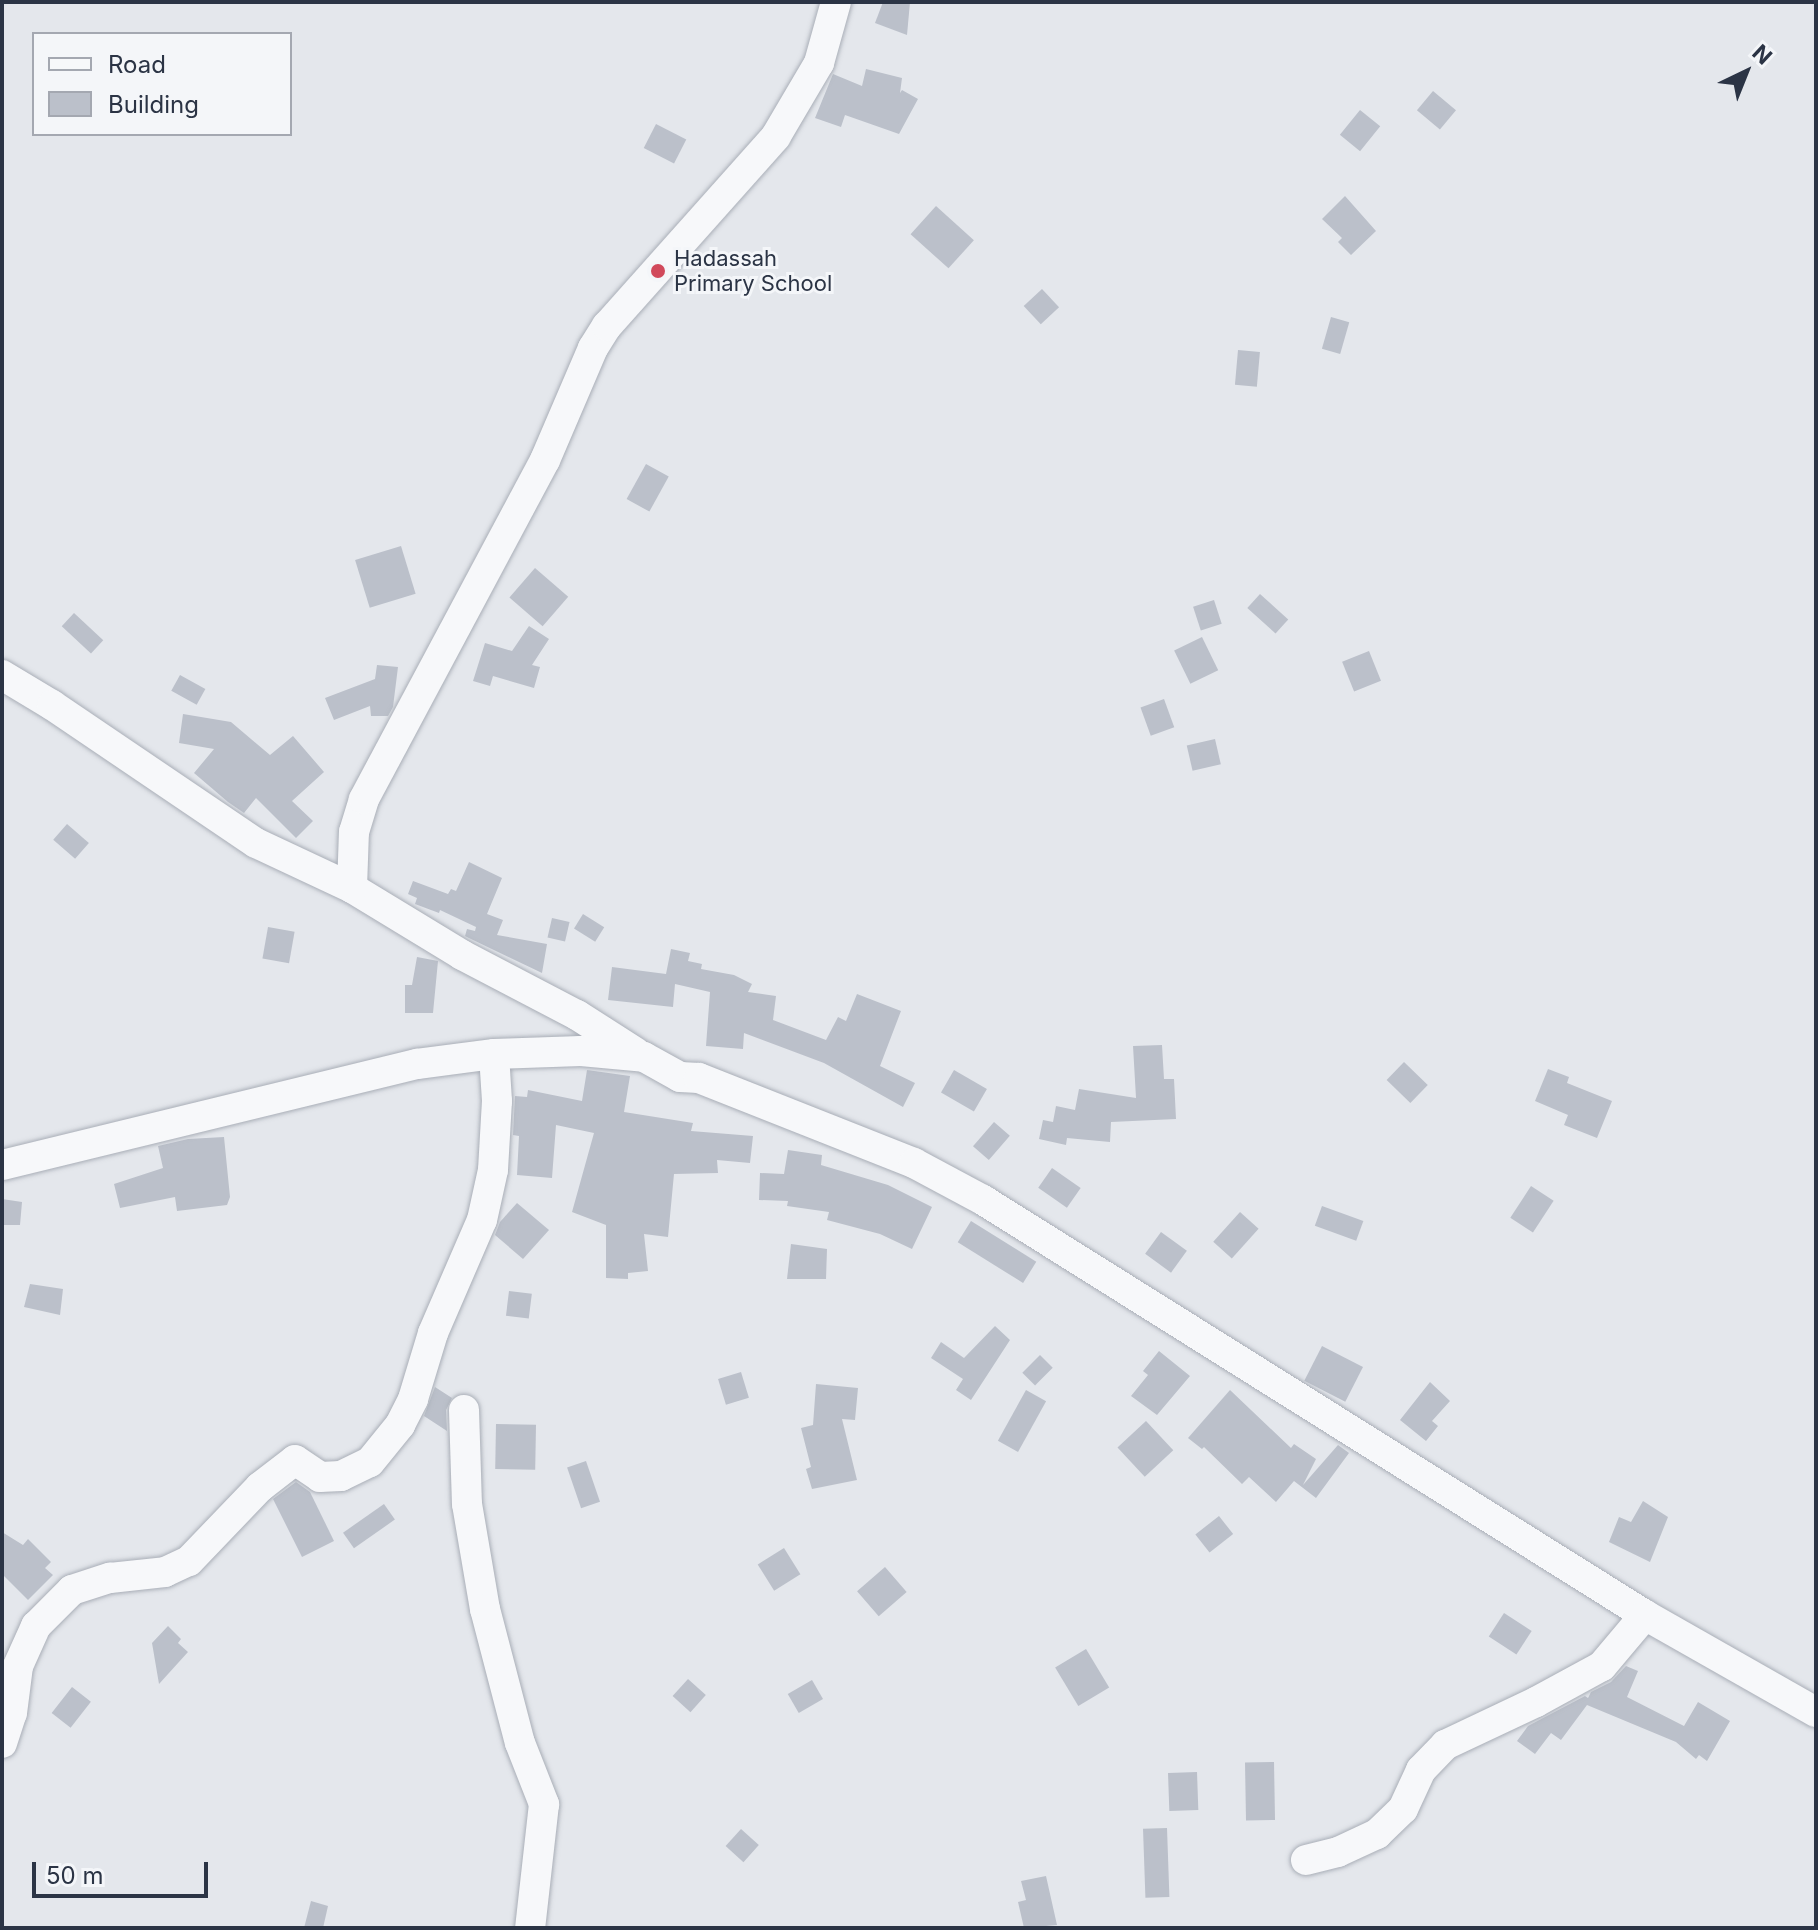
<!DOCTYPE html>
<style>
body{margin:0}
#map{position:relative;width:1818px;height:1930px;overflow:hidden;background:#e4e7ec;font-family:Inter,sans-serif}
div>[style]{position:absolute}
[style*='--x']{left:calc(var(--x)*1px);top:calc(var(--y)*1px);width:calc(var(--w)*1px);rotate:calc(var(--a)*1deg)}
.building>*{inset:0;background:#bbc0ca;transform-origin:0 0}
.roads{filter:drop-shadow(0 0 2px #a9aeb7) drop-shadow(0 0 2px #a9aeb7)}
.minor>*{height:30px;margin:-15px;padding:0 15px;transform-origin:15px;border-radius:15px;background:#f7f8fa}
.dots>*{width:22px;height:22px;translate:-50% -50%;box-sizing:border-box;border:4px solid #f4f6f9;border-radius:50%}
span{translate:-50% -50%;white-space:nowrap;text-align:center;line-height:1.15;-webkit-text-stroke:6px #f4f6f9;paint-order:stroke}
.poi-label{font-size:22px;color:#2b3445}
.left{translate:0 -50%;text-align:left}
.frame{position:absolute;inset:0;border:4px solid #2b3445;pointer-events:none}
.legend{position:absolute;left:32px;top:32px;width:260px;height:104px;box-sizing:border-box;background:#f4f6f9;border:2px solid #a4a8b1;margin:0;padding:10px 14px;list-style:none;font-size:24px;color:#2b3445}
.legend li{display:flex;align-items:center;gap:16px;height:40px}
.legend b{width:40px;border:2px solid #a4a8b1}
.north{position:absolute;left:1706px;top:32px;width:80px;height:80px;-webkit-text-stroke:6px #f4f6f9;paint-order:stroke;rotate:43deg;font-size:22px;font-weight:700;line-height:32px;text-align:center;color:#2b3445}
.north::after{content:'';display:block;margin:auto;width:28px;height:36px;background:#2b3445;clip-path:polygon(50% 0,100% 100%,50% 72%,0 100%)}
.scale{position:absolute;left:32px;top:1862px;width:176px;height:36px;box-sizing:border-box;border:4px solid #2b3445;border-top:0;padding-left:10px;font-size:24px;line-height:28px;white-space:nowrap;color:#2b3445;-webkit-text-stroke:6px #f4f6f9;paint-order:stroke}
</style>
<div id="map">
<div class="building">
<div style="clip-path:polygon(883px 2px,910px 2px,907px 35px,875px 23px)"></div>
<div style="clip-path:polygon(866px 69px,902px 78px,900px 93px,902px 90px,918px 99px,899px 134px,845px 115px,841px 127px,815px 118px,833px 74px,862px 86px)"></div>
<div style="left:1433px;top:91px;width:30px;height:25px;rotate:40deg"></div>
<div style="left:1360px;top:110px;width:26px;height:32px;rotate:39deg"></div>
<div style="left:656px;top:124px;width:34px;height:27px;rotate:27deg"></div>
<div style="clip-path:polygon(1345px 196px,1376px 231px,1351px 255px,1338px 242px,1342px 238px,1322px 219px)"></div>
<div style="left:936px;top:206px;width:51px;height:38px;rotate:42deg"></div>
<div style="left:1042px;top:289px;width:25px;height:25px;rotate:47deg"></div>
<div style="left:1331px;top:317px;width:19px;height:33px;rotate:16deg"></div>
<div style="left:1238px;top:350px;width:22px;height:35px;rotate:5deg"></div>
<div style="left:646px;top:464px;width:26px;height:40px;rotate:29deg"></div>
<div style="left:401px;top:546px;width:50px;height:48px;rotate:73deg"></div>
<div style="left:535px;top:568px;width:44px;height:39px;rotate:41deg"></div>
<div style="left:1260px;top:594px;width:38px;height:19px;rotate:42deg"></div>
<div style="left:1214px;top:600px;width:25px;height:22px;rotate:72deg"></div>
<div style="left:74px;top:613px;width:40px;height:18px;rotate:43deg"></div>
<div style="clip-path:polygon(529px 626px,549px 639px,532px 665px,540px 667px,534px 688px,493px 676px,490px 686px,473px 681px,485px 643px,512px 651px)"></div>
<div style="left:1202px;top:637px;width:37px;height:31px;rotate:64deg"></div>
<div style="left:1369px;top:651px;width:32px;height:29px;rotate:68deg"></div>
<div style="clip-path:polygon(377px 665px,398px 667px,393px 707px,388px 716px,371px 716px,370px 706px,334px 720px,325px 698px,375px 679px)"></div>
<div style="left:180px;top:675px;width:29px;height:18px;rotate:29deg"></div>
<div style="left:1164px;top:699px;width:30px;height:25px;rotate:70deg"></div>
<div style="clip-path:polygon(183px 714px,231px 722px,270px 755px,293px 736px,324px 772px,292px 801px,313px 821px,296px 838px,256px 798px,244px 813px,228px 802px,194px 773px,214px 749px,179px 743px)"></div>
<div style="left:1215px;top:739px;width:26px;height:29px;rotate:77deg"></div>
<div style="left:67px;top:824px;width:29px;height:21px;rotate:41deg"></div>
<div style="clip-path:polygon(469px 862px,502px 878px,487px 914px,503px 920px,497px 935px,547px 944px,542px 973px,471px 939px,465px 936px,467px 929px,475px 931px,476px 927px,440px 910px,439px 913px,415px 904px,417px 898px,408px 894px,413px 881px,448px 894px,451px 889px,456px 891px)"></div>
<div style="left:583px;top:914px;width:25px;height:17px;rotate:32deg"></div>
<div style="left:552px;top:918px;width:18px;height:20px;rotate:13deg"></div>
<div style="left:268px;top:927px;width:27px;height:32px;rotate:10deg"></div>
<div style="clip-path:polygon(671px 949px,690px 953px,688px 961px,702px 964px,701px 969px,734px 975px,752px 984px,748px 992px,776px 996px,773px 1020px,826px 1040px,838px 1017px,846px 1021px,857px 994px,901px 1011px,880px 1066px,915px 1083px,903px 1107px,824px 1063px,744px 1033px,743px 1049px,706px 1046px,710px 992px,675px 984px,673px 1007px,608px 1000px,612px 967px,666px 974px)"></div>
<div style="clip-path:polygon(417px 957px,438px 961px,433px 1013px,405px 1013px,405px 985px,412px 985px)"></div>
<div style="clip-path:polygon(1162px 1045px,1164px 1079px,1174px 1079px,1176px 1119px,1111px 1122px,1110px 1142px,1067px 1138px,1066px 1145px,1039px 1139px,1043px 1120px,1053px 1122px,1056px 1106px,1075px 1110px,1079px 1089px,1136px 1098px,1133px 1046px)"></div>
<div style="left:1404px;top:1062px;width:33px;height:25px;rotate:44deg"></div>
<div style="clip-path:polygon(1548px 1069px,1569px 1077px,1567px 1083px,1612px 1101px,1597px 1138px,1564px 1125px,1568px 1115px,1535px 1101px)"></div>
<div style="clip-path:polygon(587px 1070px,630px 1076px,624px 1112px,693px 1123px,691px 1131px,753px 1136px,750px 1163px,717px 1160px,718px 1173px,674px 1174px,668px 1237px,644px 1234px,648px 1271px,628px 1273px,628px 1279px,606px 1278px,606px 1225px,572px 1212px,594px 1133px,556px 1125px,552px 1178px,517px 1175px,519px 1136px,513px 1135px,515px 1096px,527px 1097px,528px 1090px,582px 1101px)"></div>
<div style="left:954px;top:1070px;width:38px;height:26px;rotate:30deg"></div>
<div style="left:994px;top:1122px;width:21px;height:32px;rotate:41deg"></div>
<div style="clip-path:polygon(224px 1137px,230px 1197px,227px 1205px,177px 1211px,175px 1197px,120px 1208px,114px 1184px,163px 1168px,158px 1146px,188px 1139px)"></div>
<div style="clip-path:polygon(788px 1150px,822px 1155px,821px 1165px,888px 1185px,932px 1207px,912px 1249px,880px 1234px,827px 1220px,829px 1212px,787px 1206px,788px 1201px,759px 1200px,760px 1173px,784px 1174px)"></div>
<div style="left:1052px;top:1168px;width:35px;height:24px;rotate:35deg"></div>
<div style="left:1531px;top:1186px;width:27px;height:38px;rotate:33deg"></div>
<div style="clip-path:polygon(2px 1199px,22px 1202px,20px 1225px,2px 1225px)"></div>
<div style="clip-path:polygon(517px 1203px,549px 1230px,523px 1259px,495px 1235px,500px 1222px)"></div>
<div style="left:1322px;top:1206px;width:44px;height:21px;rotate:20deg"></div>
<div style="left:1240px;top:1212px;width:25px;height:40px;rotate:42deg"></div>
<div style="left:971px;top:1221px;width:77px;height:25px;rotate:32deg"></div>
<div style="left:1161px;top:1232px;width:32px;height:27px;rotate:36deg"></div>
<div style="clip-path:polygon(791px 1244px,827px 1249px,826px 1279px,787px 1279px)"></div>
<div style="clip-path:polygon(30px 1284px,63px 1289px,60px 1315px,24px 1307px)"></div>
<div style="left:509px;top:1291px;width:23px;height:25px;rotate:7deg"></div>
<div style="clip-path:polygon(995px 1326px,1010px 1340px,971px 1400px,956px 1390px,963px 1379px,931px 1358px,941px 1342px,964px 1358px)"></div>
<div style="left:1322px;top:1346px;width:46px;height:39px;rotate:27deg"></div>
<div style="clip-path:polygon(1159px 1351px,1190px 1376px,1157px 1415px,1131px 1396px,1148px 1375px,1143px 1371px)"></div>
<div style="left:1040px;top:1355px;width:18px;height:25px;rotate:45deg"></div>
<div style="left:741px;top:1372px;width:27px;height:24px;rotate:73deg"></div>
<div style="clip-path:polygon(1430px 1382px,1450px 1401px,1432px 1421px,1438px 1426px,1426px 1441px,1400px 1420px)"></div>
<div style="clip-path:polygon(816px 1384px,858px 1388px,855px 1420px,842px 1419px,857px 1480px,812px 1489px,806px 1469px,811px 1467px,801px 1428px,813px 1425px)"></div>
<div style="clip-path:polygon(435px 1387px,452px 1398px,446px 1410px,447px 1431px,424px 1416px)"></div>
<div style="left:1026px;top:1390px;width:23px;height:58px;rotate:29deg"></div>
<div style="clip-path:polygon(1230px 1390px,1291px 1448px,1294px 1444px,1316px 1459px,1303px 1485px,1338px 1445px,1349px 1453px,1316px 1498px,1294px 1481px,1276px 1502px,1249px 1477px,1242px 1484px,1204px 1447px,1202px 1449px,1188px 1438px)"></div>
<div style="left:1146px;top:1421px;width:40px;height:39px;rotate:47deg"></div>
<div style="left:496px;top:1424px;width:40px;height:45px;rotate:1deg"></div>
<div style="left:586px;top:1461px;width:43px;height:20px;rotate:71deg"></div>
<div style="clip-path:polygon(296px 1482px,310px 1492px,334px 1541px,302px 1557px,273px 1499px)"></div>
<div style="clip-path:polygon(1643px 1501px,1668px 1517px,1650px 1562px,1609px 1542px,1619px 1517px,1631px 1522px)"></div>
<div style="left:384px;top:1504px;width:19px;height:50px;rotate:55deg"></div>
<div style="left:1219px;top:1516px;width:23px;height:30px;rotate:52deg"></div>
<div style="clip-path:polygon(2px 1532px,23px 1545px,28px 1539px,51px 1562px,45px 1568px,53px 1575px,28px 1600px,2px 1574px)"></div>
<div style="left:784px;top:1548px;width:31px;height:31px;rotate:58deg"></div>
<div style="left:885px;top:1567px;width:33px;height:37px;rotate:49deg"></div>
<div style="left:1504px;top:1613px;width:33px;height:28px;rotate:33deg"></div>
<div style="clip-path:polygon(168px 1626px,181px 1639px,178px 1643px,188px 1652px,159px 1684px,152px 1643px)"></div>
<div style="left:1086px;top:1649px;width:45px;height:36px;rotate:59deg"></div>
<div style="clip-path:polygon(1626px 1666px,1638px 1671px,1627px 1697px,1684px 1726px,1698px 1702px,1730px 1721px,1707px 1761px,1699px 1755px,1696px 1759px,1676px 1742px,1587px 1705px,1561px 1740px,1551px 1733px,1535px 1754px,1517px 1741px,1528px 1726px,1585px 1696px,1588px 1698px,1591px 1692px,1611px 1682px)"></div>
<div style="left:688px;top:1679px;width:24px;height:23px;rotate:42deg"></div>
<div style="left:812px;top:1680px;width:22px;height:28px;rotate:60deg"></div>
<div style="left:72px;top:1687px;width:24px;height:33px;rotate:38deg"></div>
<div style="left:1274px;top:1762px;width:58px;height:29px;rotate:89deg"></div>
<div style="left:1197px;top:1772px;width:38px;height:29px;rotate:88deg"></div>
<div style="left:1167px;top:1828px;width:69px;height:24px;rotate:88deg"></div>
<div style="left:741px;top:1829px;width:24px;height:23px;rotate:42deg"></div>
<div style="clip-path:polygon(1046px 1876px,1057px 1925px,1024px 1928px,1018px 1902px,1026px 1900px,1021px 1881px)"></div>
<div style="clip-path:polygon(311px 1901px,328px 1906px,323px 1928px,304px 1928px)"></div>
</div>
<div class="roads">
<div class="minor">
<div style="--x:2;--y:675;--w:58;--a:31"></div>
<div style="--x:52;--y:705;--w:246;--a:34.1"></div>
<div style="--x:256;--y:843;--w:106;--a:25.1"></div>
<div style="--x:352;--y:888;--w:129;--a:31.3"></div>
<div style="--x:462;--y:955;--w:130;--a:27.6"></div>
<div style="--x:577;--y:1015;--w:69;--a:32.5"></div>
<div style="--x:352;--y:888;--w:56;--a:-88"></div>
<div style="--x:354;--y:832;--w:34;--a:-73"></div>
<div style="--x:364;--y:799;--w:384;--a:-61.9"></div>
<div style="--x:545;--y:460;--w:122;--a:-66.8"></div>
<div style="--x:593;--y:348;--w:26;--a:-58"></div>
<div style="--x:607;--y:326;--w:254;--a:-48.3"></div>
<div style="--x:776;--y:136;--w:85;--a:-59.5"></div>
<div style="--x:819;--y:63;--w:63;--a:-74.4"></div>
<div style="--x:2;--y:1165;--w:427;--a:-13.7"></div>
<div style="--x:417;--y:1064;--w:78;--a:-7.4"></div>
<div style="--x:494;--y:1054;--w:87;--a:-2"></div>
<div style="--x:581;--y:1051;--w:63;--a:5.4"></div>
<div style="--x:644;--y:1057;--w:41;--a:29.1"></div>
<div style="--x:680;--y:1077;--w:19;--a:3"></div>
<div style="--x:699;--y:1078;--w:231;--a:21.6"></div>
<div style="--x:914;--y:1163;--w:78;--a:28.2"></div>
<div style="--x:983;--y:1200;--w:781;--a:32.08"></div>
<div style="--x:1645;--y:1615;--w:197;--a:29.6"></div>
<div style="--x:464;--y:1410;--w:94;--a:88.2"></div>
<div style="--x:467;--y:1504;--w:107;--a:80.3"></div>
<div style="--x:485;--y:1609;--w:138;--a:75.4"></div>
<div style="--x:520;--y:1743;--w:66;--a:68.5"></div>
<div style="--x:544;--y:1804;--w:125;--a:96.4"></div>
<div style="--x:2;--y:1743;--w:32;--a:-72"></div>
<div style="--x:12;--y:1713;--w:47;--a:-82.7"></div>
<div style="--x:18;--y:1666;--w:44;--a:-65.8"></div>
<div style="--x:36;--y:1626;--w:51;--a:-45"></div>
<div style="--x:72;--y:1590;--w:40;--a:-18"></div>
<div style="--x:110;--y:1578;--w:55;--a:-6.2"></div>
<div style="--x:165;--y:1572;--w:26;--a:-25"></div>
<div style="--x:189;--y:1561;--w:103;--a:-46.2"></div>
<div style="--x:260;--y:1487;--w:44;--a:-37.6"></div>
<div style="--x:295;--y:1460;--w:30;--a:34"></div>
<div style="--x:320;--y:1477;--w:21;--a:-3"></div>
<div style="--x:341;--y:1476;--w:32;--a:-26"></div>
<div style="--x:370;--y:1462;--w:48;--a:-51"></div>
<div style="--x:400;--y:1425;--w:29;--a:-63"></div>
<div style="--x:413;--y:1399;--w:69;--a:-73.1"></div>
<div style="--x:433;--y:1333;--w:123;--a:-66.6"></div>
<div style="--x:482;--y:1220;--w:51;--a:-77.6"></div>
<div style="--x:493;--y:1170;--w:69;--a:-86.7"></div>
<div style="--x:497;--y:1101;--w:47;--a:-93.7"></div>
<div style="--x:1306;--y:1860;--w:33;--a:-14"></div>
<div style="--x:1338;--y:1852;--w:43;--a:-24.8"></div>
<div style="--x:1377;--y:1834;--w:36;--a:-44"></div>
<div style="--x:1403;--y:1809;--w:43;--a:-65.2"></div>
<div style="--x:1421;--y:1770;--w:35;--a:-46"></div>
<div style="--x:1445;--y:1745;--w:101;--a:-25.3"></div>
<div style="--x:1536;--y:1702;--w:75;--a:-28.6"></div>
<div style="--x:1602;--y:1666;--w:67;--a:-49.9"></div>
</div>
</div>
<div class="dots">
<div style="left:658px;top:271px;background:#d1495b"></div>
</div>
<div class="poi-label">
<span class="left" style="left:674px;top:271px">Hadassah<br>Primary School</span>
</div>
<div class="frame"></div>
<ul class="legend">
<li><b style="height:10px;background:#f7f8fa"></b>Road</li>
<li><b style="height:22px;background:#bbc0ca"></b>Building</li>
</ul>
<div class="north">N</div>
<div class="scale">50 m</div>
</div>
